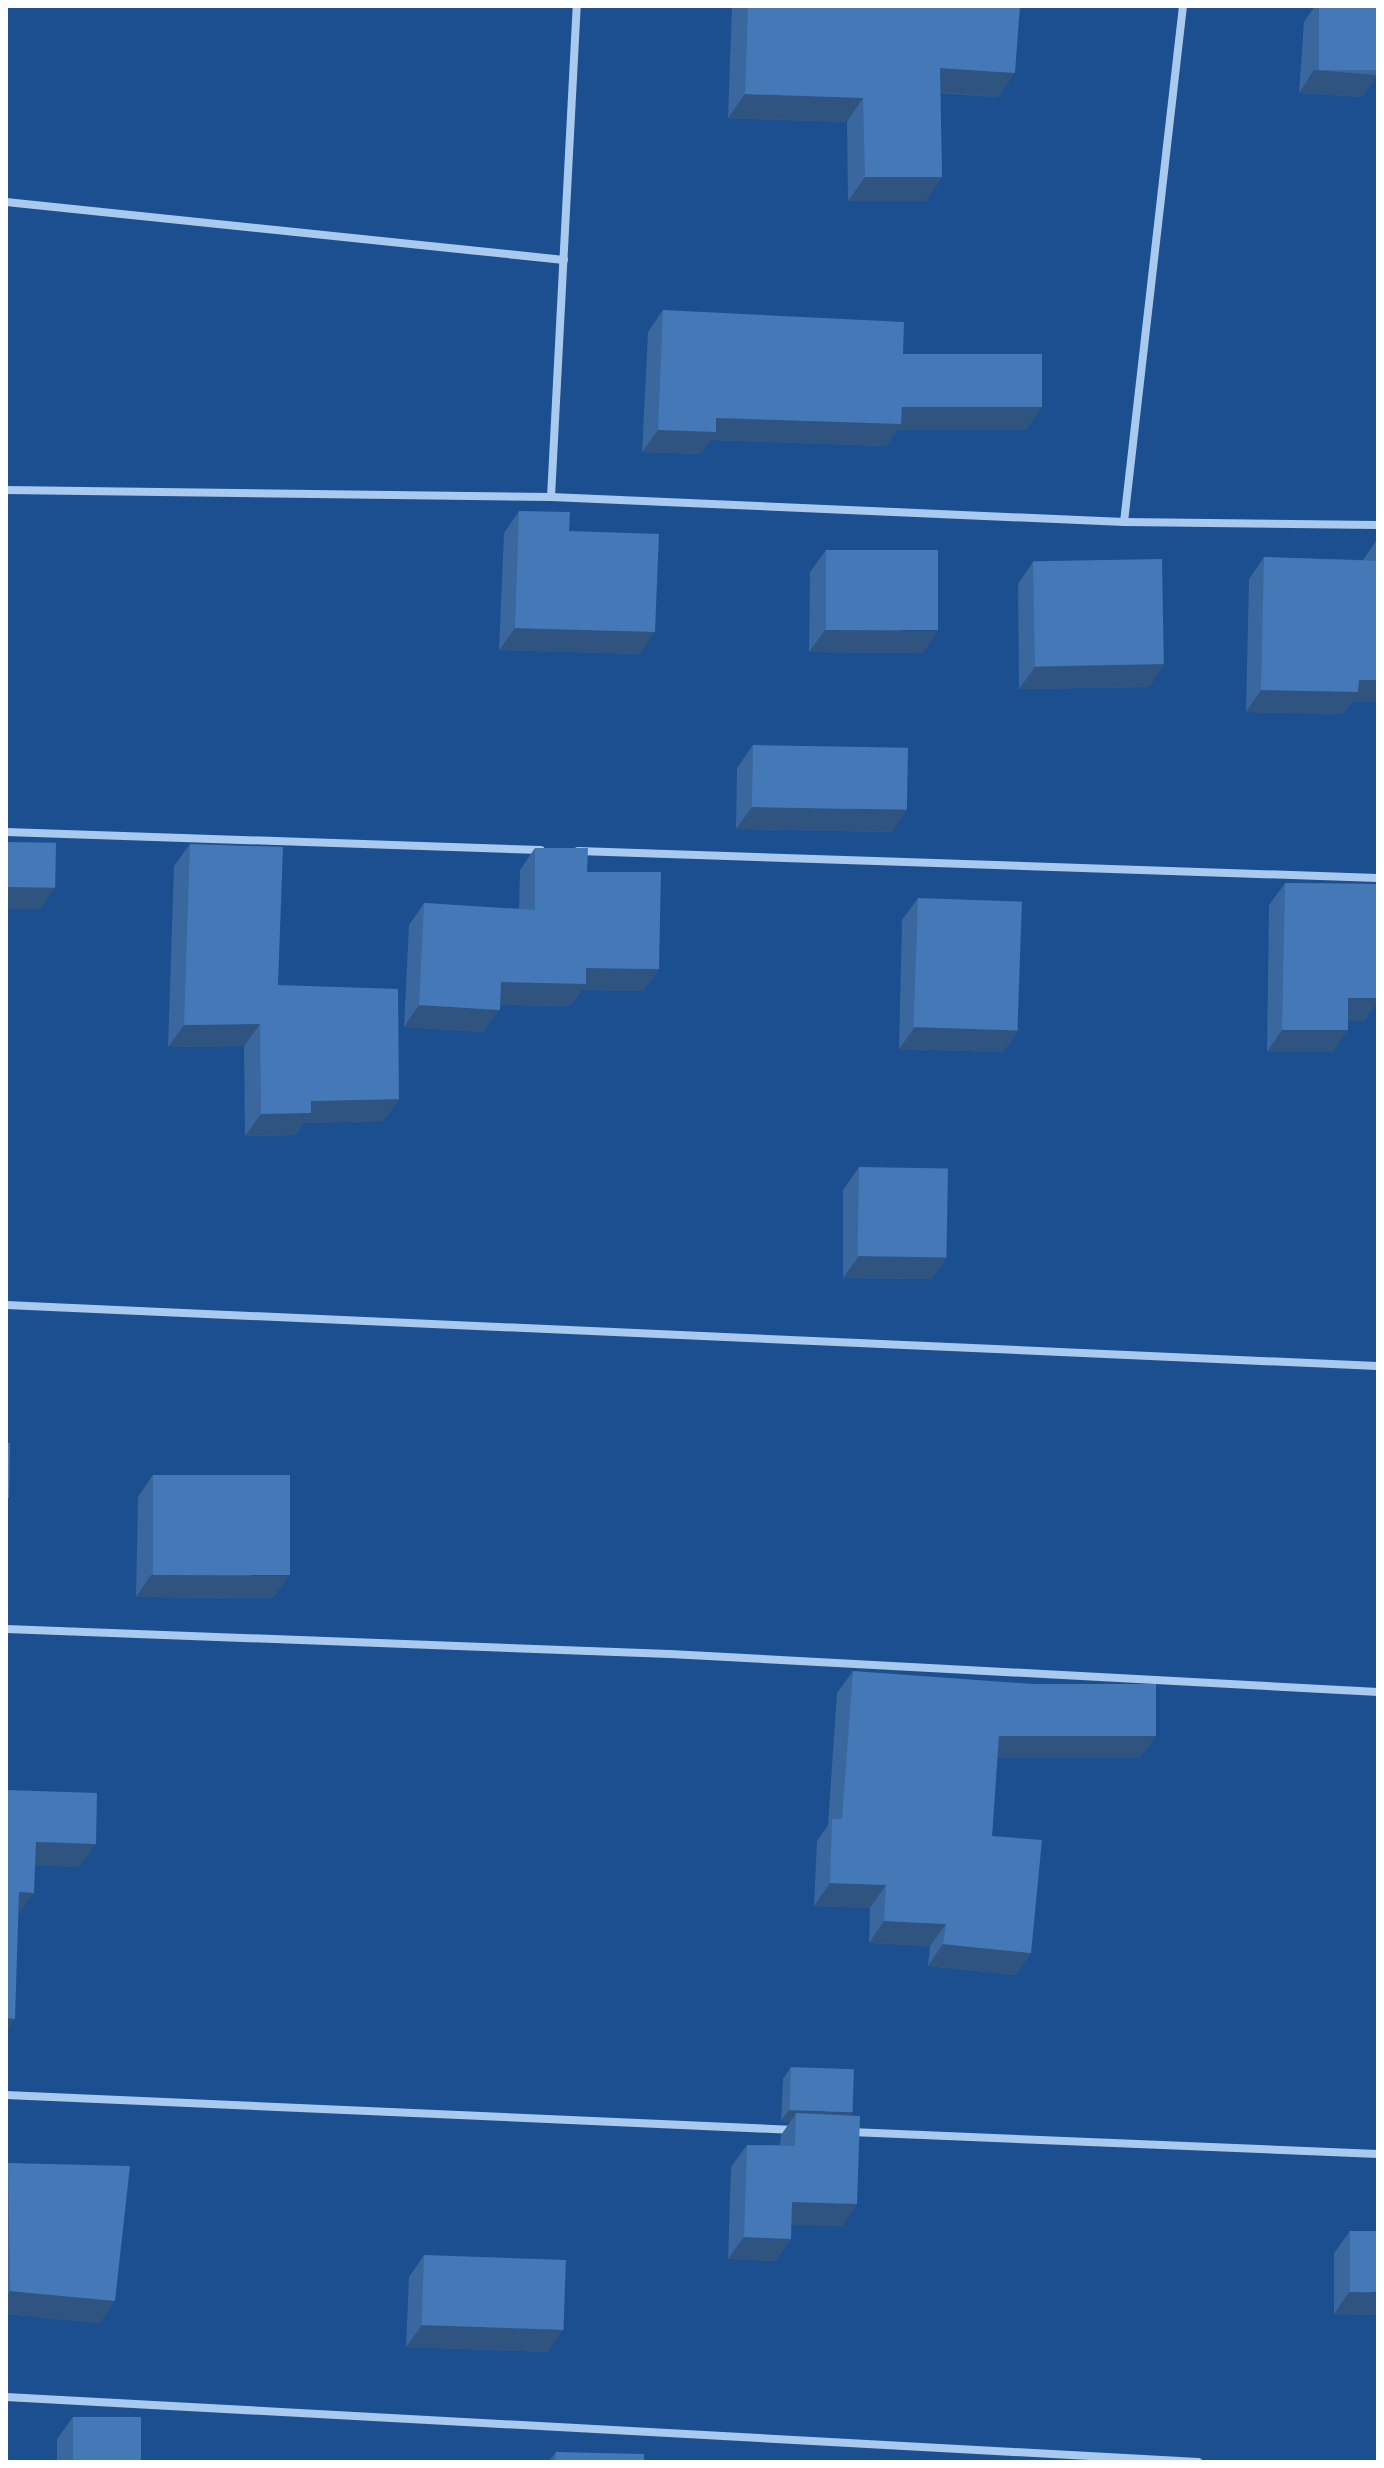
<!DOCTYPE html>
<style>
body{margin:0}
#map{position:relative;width:1384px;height:2468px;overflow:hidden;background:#1b4f8f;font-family:"PT Sans",sans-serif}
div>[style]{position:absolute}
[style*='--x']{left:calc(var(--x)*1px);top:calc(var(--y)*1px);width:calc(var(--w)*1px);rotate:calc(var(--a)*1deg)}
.street>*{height:8px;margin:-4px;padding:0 4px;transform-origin:4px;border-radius:4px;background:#a9c9ee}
.wall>*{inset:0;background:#3a679d}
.shaded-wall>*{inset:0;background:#305480}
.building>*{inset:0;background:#4478b7;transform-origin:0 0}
span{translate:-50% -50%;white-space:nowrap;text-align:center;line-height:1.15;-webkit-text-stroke:6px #1b4f8f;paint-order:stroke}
.frame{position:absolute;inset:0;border:8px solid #fff;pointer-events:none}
</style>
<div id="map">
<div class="street">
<div style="--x:6;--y:202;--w:561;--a:5.93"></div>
<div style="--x:6;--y:490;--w:545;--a:0.74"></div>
<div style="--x:551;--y:497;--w:574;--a:2.5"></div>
<div style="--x:1124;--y:522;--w:254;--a:0.7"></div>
<div style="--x:551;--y:497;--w:492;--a:-87"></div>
<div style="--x:1124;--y:522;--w:519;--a:-83.48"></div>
<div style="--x:6;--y:832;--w:535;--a:1.93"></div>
<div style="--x:578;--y:851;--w:800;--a:1.93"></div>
<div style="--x:6;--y:1305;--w:1373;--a:2.55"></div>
<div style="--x:6;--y:1629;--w:664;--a:2.16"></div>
<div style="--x:670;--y:1654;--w:709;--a:3.07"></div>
<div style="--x:6;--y:2095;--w:789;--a:2.54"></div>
<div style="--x:851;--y:2132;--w:527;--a:2.39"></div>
<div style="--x:6;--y:2397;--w:1194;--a:3.12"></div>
</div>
<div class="wall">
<div style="clip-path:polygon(732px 6px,1020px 6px,998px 97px,940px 93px,942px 177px,925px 201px,848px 201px,847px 122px,728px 118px)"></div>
<div style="clip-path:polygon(1315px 6px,1378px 6px,1377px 75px,1362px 97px,1299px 93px,1304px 22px)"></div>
<div style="clip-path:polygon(663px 310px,903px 354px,1026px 430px,897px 430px,886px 446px,711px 440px,701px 454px,642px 452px,648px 332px)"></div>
<div style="clip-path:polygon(519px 511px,569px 531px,640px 654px,499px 650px,504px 533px)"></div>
<div style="clip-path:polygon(1378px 538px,1378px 702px,1352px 702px,1343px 714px,1246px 712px,1249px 579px,1264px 557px,1363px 560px)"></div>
<div style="clip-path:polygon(826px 550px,923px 653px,809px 652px,810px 572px)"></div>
<div style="clip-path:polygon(1033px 562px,1164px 664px,1149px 687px,1019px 689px,1018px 584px)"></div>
<div style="clip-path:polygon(753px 745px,892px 832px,736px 829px,737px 768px)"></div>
<div style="clip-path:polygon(190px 844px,278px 985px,399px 1099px,383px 1121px,304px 1123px,295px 1135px,245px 1136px,244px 1046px,168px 1047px,174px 866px)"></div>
<div style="clip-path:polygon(535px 848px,587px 872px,659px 969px,643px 991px,582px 990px,570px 1006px,500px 1005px,484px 1032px,404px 1027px,409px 925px,424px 903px,519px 909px,520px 870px)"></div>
<div style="clip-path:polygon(1285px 883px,1378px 884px,1378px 1001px,1364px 1021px,1348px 1021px,1333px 1052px,1267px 1052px,1269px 905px)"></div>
<div style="clip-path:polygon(918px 898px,1019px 1030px,1003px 1052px,899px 1049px,902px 920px)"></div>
<div style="clip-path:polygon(859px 1167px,947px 1257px,931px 1279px,843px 1278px,843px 1190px)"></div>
<div style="clip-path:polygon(153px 1475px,273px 1598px,136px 1597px,138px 1497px)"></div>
<div style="clip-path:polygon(853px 1671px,1140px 1758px,997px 1758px,992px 1836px,1031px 1953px,1015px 1975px,928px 1966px,930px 1946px,869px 1943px,870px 1908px,814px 1906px,817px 1841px,828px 1825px,837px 1693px)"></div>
<div style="clip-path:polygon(791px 2067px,851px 2116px,842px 2226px,791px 2224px,791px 2239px,775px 2261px,728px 2259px,731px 2167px,747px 2145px,780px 2145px,781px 2135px,790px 2122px,781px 2121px,783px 2079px)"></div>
<div style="clip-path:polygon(8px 2163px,100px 2323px,6px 2314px,6px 2166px)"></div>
<div style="clip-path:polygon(1350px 2231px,1378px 2315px,1334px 2314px,1334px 2253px)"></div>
<div style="clip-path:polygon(424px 2255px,548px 2352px,406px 2347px,409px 2277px)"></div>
<div style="clip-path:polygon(73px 2417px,141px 2462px,57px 2462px,57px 2439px)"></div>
<div style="clip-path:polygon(556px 2452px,644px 2461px,675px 2462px,548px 2462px)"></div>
</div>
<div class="shaded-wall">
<div style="clip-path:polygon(940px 68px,1015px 73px,998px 97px,923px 91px)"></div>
<div style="clip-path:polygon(1314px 70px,1377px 75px,1362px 97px,1299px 93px)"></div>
<div style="clip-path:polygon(745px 94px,863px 98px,847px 122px,728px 118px)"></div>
<div style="clip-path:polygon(865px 177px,942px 177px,925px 201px,848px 201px)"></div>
<div style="clip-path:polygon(902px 407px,1042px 407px,1026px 430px,897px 430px,886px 446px,711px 440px,701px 454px,642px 452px,658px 430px,716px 418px)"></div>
<div style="clip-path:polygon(515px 628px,655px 632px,640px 654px,499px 650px)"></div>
<div style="clip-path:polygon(825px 630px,938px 631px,923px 653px,809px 652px)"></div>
<div style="clip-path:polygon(1164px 664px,1149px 687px,1019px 689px,1035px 667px)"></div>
<div style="clip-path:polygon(1359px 680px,1378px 680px,1378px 702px,1352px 702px,1343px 714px,1246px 712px,1261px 690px)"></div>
<div style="clip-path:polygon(752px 807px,907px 810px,892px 832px,736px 829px)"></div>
<div style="clip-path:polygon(6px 887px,56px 887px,40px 909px,6px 909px)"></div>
<div style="clip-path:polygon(586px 968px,659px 969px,643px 991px,582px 990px,570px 1006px,486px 1005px,501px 982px)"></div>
<div style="clip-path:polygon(1348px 998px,1378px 998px,1378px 1001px,1364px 1021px,1333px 1021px)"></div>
<div style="clip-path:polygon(419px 1005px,500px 1010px,484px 1032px,404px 1027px)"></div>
<div style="clip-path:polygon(260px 1024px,244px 1046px,168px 1047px,184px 1025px)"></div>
<div style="clip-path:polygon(915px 1027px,1019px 1030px,1003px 1052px,899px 1049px)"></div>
<div style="clip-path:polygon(1282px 1030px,1348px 1030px,1333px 1052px,1267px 1052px)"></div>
<div style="clip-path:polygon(399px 1099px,383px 1121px,304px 1123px,295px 1135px,245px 1136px,261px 1114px,311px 1101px)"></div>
<div style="clip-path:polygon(859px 1256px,947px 1257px,931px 1279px,843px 1278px)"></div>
<div style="clip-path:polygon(151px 1575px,289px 1576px,273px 1598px,136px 1597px)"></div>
<div style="clip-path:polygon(999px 1736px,1156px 1736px,1140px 1758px,983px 1758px)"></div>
<div style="clip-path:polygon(36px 1842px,96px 1844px,80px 1867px,21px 1865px)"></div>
<div style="clip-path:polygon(830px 1883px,886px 1885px,870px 1908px,814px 1906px)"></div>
<div style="clip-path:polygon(19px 1892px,34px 1893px,18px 1915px)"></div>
<div style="clip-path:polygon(884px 1921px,946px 1924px,930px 1946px,869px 1943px)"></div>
<div style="clip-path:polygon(943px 1944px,1031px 1953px,1015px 1975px,928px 1966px)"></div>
<div style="clip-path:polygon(6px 2018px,15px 2019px,6px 2032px)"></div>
<div style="clip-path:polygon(789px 2110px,853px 2112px,845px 2124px,796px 2113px,790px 2122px,781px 2121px)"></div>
<div style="clip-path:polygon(792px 2202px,857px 2204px,842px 2226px,776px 2224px)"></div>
<div style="clip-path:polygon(744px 2237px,791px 2239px,775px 2261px,728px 2259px)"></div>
<div style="clip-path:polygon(10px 2291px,115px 2301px,100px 2323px,6px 2314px,6px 2297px)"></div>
<div style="clip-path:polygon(1349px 2292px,1378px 2293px,1378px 2315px,1334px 2314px)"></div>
<div style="clip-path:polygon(422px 2325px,563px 2330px,548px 2352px,406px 2347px)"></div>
</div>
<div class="building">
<div style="clip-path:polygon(748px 6px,1020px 6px,1015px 73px,940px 68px,942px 177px,865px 177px,863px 98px,745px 94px)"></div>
<div style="left:1319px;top:6px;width:59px;height:64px"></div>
<div style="clip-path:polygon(663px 310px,904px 322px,903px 354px,1042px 354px,1042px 407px,902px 407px,901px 424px,716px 418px,716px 432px,658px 430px)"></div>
<div style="clip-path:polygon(519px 511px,570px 512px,569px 531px,659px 534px,655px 632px,515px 628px)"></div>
<div style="left:826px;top:550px;width:112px;height:80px"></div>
<div style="clip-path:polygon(1264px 557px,1378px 561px,1378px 680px,1359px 680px,1358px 692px,1261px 690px)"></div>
<div style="left:1162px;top:559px;width:105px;height:129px;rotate:89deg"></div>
<div style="left:753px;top:745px;width:155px;height:62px;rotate:1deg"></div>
<div style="left:6px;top:842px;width:50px;height:45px;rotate:1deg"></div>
<div style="clip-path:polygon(190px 844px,283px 847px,278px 985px,398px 989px,399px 1099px,311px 1101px,311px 1113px,261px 1114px,260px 1024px,184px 1025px)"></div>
<div style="clip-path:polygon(535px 848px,588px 848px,587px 872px,661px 872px,659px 969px,586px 968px,586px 984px,501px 982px,500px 1010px,419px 1005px,424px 903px,535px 910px)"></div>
<div style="clip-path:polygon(1285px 883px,1378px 884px,1378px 998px,1348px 998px,1348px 1030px,1282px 1030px)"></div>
<div style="left:918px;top:898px;width:104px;height:129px;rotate:2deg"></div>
<div style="left:859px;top:1167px;width:89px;height:89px;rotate:1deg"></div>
<div style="clip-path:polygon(6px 1443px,10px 1443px,9px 1498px,6px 1498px)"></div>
<div style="left:153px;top:1475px;width:137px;height:100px"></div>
<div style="clip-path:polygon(853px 1671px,1033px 1684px,1156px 1684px,1156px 1736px,999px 1736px,992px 1836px,1042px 1840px,1031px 1953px,943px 1944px,946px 1924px,884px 1921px,886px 1885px,830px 1883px,832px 1819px,842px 1819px)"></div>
<div style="clip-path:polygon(6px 1790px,97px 1793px,96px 1844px,36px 1842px,34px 1893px,19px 1892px,15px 2019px,6px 2018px)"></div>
<div style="left:791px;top:2067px;width:63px;height:43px;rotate:2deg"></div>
<div style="clip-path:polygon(796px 2113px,860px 2116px,857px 2204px,792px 2202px,791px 2239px,744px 2237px,747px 2145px,795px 2146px)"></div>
<div style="clip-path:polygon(8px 2163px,130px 2166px,115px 2301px,10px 2291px)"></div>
<div style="left:1350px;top:2231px;width:28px;height:61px"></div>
<div style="left:424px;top:2255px;width:142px;height:70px;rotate:2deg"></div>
<div style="left:73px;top:2417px;width:68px;height:45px"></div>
<div style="clip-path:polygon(556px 2452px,644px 2454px,644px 2461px,675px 2462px,555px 2462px)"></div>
</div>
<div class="frame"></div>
</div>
